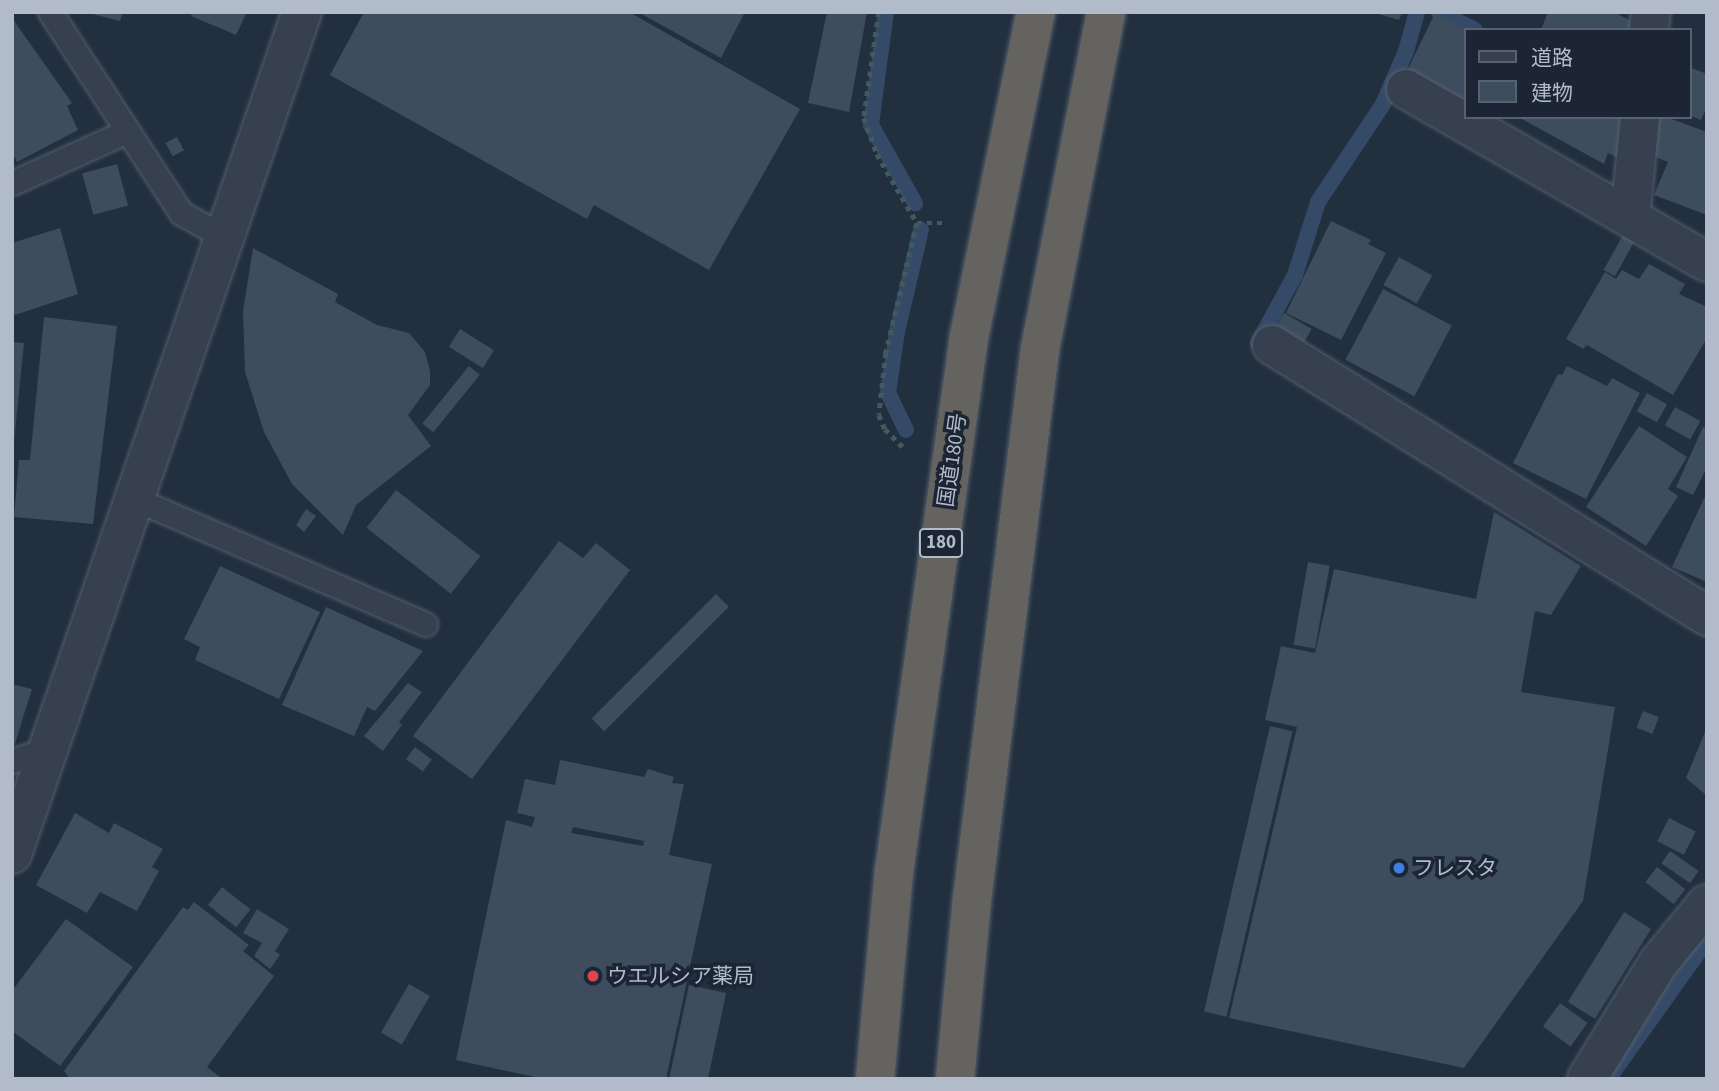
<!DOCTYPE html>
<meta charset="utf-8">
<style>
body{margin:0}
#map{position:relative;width:1719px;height:1091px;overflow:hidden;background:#222f3e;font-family:"Source Sans 3","Noto Sans JP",sans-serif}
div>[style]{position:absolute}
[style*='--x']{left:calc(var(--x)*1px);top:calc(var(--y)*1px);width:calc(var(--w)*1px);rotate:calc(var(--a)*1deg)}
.water>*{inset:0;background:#344a67}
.stream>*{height:16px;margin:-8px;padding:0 8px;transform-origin:8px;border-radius:8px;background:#344a67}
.building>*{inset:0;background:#3d4d5e;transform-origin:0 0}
.path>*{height:4.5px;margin-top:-2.25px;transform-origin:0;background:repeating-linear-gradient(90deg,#425a5c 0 5px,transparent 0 10px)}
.roads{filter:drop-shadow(0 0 2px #545e6c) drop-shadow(0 0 2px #545e6c)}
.service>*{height:23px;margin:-11.5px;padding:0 11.5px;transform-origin:11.5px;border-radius:11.5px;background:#36404e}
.minor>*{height:38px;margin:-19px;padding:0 19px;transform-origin:19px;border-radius:19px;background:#36404e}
.trunk>*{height:38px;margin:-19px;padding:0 19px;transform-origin:19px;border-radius:19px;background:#646360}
.dots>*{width:19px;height:19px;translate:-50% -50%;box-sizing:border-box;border:4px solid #1b2533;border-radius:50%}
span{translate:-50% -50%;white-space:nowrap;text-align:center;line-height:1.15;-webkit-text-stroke:7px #1b2533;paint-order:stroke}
.shield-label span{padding:2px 5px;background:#1b2533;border:2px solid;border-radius:5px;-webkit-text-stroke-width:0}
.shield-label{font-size:19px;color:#b1bbc9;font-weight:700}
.street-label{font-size:21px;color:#b1bbc9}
.poi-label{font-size:21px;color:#b1bbc9}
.left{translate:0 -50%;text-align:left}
.frame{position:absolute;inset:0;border:14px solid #b1bbc9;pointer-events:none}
.legend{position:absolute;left:1464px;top:28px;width:228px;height:91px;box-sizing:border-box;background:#1b2533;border:2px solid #57616f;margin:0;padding:9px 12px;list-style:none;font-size:21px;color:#b1bbc9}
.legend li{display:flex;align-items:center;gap:14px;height:35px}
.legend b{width:35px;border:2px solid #57616f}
</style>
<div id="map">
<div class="water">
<div style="clip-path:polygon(1707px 931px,1707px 954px,1618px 1079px,1602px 1079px,1615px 1056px)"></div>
</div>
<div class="stream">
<div style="--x:886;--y:12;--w:114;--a:97.6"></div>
<div style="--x:871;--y:125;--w:90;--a:60.6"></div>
<div style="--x:1439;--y:12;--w:40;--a:26.6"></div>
<div style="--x:1258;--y:343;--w:77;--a:-61.4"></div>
<div style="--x:1295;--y:275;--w:77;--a:-72.5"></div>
<div style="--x:1318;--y:202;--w:118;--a:-56.4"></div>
<div style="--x:1383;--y:104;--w:58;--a:-66.5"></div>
<div style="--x:1406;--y:51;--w:41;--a:-74.2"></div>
<div style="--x:906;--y:430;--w:41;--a:-115.9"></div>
<div style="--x:888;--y:393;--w:62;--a:-81.6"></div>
<div style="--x:897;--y:332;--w:105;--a:-76.8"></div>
</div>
<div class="building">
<div style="clip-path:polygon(85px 12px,123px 12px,120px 21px)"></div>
<div style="clip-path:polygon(193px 12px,247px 12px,236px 35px,191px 16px)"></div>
<div style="clip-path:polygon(364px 12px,629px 12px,800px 109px,709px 270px,594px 205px,587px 219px,330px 75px)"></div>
<div style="clip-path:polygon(638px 12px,745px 12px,721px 58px)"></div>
<div style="clip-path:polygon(827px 12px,867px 12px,849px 112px,808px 103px)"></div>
<div style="clip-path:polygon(1372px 12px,1402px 12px,1399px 20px)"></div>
<div style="clip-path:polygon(1548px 12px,1620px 12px,1619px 15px,1634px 22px,1630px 30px,1541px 30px)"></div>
<div style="clip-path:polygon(1435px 13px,1465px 28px,1465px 100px,1407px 71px)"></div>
<div style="clip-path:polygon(12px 18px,72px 103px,67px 106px,78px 130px,17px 162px,12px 151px)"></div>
<div style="clip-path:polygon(1689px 67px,1707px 74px,1707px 107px,1701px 120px,1689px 115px)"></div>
<div style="clip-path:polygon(1518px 117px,1623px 117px,1619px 158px,1608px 153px,1604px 164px)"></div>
<div style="clip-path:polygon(1657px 117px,1666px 117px,1707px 132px,1707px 215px,1654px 195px,1668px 162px,1653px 156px)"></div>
<div style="left:177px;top:137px;width:15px;height:13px;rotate:62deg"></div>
<div style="left:117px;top:164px;width:43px;height:36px;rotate:75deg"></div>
<div style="clip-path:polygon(1331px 221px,1371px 240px,1368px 244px,1386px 253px,1341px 340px,1286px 313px)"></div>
<div style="clip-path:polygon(60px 228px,78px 294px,15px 315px,12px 309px,12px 243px)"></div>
<div style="left:1623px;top:235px;width:13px;height:40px;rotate:29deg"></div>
<div style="clip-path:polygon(253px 248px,338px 294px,335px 302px,377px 325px,409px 333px,425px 352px,430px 371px,430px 385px,408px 415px,431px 446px,356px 505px,343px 535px,292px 484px,264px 432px,245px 372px,243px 311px)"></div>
<div style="left:1399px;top:257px;width:38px;height:32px;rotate:29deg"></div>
<div style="clip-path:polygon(1649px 264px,1685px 284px,1679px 294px,1707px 307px,1707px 338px,1673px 395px,1587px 345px,1583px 349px,1566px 339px,1605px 272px,1616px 279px,1622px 270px,1639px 279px)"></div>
<div style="left:1383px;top:289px;width:78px;height:80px;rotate:28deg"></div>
<div style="left:1284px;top:313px;width:32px;height:17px;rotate:30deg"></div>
<div style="clip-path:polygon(44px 317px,117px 326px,93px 524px,14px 517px,19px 460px,30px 460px)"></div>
<div style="left:460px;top:329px;width:40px;height:21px;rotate:32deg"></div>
<div style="clip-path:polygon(12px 342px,24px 343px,14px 442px,12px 442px)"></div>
<div style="left:469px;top:366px;width:14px;height:74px;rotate:39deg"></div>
<div style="clip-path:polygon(1567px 366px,1607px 386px,1612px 378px,1640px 393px,1586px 499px,1513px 463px,1558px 374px,1562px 375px)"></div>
<div style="left:1647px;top:393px;width:23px;height:21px;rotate:29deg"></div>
<div style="left:1675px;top:407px;width:29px;height:21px;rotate:29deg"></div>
<div style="clip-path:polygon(1639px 426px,1687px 457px,1668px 489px,1678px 496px,1646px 546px,1586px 507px)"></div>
<div style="clip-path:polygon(1703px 427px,1707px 428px,1707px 467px,1693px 495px,1676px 487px)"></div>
<div style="left:396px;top:490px;width:107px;height:48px;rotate:38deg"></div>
<div style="clip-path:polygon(1707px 492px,1707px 582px,1672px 567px)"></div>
<div style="clip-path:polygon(306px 509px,316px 516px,304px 532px,296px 525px)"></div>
<div style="clip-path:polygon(1494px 512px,1581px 566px,1551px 615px,1535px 611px,1521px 692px,1615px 707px,1583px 901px,1464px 1068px,1229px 1018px,1297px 727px,1265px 720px,1281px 646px,1315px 653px,1334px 569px,1476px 599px)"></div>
<div style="clip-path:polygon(559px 541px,583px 558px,596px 543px,630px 570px,472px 779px,413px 736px)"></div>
<div style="left:1308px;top:562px;width:22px;height:84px;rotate:10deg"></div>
<div style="clip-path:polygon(220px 566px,320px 612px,279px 699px,195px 660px,200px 647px,184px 639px)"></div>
<div style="left:716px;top:594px;width:18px;height:176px;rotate:45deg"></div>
<div style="clip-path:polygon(326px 607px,423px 651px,375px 711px,367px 707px,354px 736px,282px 705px)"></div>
<div style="clip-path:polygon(408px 683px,422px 692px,399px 722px,402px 725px,383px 751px,364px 736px)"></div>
<div style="clip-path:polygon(12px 684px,32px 689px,13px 750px,12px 750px)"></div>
<div style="left:1643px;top:711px;width:17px;height:18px;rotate:21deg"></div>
<div style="left:1270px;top:726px;width:23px;height:293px;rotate:13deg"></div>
<div style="clip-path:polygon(1707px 727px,1707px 796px,1686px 778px)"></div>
<div style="left:415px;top:747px;width:21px;height:15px;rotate:37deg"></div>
<div style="clip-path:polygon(evenodd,560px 760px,644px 777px,648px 769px,674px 777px,672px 783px,684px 784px,669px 855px,712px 864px,666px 1079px,544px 1079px,456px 1060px,506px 820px,532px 827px,535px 817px,517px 813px,525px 779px,555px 785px,560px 760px,573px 827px,644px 841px,643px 846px,571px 833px,573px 827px)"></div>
<div style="clip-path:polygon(75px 813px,109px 833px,114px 823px,163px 849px,152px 867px,159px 871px,137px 911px,100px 892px,87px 913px,36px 885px)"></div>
<div style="left:1669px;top:818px;width:30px;height:26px;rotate:27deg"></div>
<div style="left:1670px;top:851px;width:35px;height:15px;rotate:35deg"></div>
<div style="left:1657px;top:867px;width:36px;height:19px;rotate:38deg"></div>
<div style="left:222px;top:887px;width:36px;height:23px;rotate:38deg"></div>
<div style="clip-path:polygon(194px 902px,249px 945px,243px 951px,274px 976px,207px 1067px,223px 1079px,70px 1079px,64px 1071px,183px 907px,188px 910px)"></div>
<div style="clip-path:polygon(257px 909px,289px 929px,275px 951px,280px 955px,270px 969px,254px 956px,262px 943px,243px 933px)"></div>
<div style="left:1624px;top:912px;width:32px;height:106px;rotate:32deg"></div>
<div style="clip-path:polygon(66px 919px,133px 967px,60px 1066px,12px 1031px,12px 991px)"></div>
<div style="left:409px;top:984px;width:24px;height:56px;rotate:30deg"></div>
<div style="left:689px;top:985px;width:38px;height:96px;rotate:12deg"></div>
<div style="left:1560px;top:1003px;width:34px;height:29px;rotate:36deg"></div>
</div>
<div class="path">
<div style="--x:879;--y:12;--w:107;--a:98.1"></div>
<div style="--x:864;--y:118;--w:38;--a:70"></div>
<div style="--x:877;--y:154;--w:80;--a:59.9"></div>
<div style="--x:917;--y:223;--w:134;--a:103.4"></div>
<div style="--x:886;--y:353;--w:62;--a:96.4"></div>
<div style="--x:879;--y:415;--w:15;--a:67"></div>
<div style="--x:885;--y:429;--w:30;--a:45"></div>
<div style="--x:917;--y:223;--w:27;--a:0"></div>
</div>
<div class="roads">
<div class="service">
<div style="--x:50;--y:12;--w:240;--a:56.9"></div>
<div style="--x:181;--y:213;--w:49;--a:29.2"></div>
<div style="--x:12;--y:183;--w:126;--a:-24.3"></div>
<div style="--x:135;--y:499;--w:316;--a:23.3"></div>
<div style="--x:12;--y:761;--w:39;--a:-19"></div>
</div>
<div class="minor">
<div style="--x:1649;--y:30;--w:18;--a:-84"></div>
<div style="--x:1406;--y:89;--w:347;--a:29.9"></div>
<div style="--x:1630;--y:218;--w:101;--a:-84.3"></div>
<div style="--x:1272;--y:345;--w:513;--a:31.92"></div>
<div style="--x:12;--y:854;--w:891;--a:-71"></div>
<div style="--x:1587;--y:1079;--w:137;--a:-58.4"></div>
<div style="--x:1659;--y:962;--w:75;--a:-50.4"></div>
</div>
<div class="trunk">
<div style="--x:875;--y:1079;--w:208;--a:-84.8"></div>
<div style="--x:894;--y:872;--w:540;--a:-82.02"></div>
<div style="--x:969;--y:337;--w:332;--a:-78.4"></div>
<div style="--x:955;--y:1079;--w:180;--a:-84.6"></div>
<div style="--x:972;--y:900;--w:555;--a:-82.96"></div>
<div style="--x:1040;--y:349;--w:343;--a:-78.9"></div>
</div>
</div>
<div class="dots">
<div style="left:1399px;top:868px;background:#3f7fe0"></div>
<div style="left:593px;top:976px;background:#e0444e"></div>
</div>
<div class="shield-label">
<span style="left:941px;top:543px">180</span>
</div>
<div class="street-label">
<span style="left:952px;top:460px;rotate:-82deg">国道180号</span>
</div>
<div class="poi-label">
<span class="left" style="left:1413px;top:868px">フレスタ</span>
<span class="left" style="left:607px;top:976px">ウエルシア薬局</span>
</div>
<div class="frame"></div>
<ul class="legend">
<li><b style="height:9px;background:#36404e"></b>道路</li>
<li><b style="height:19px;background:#3d4d5e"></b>建物</li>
</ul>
</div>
